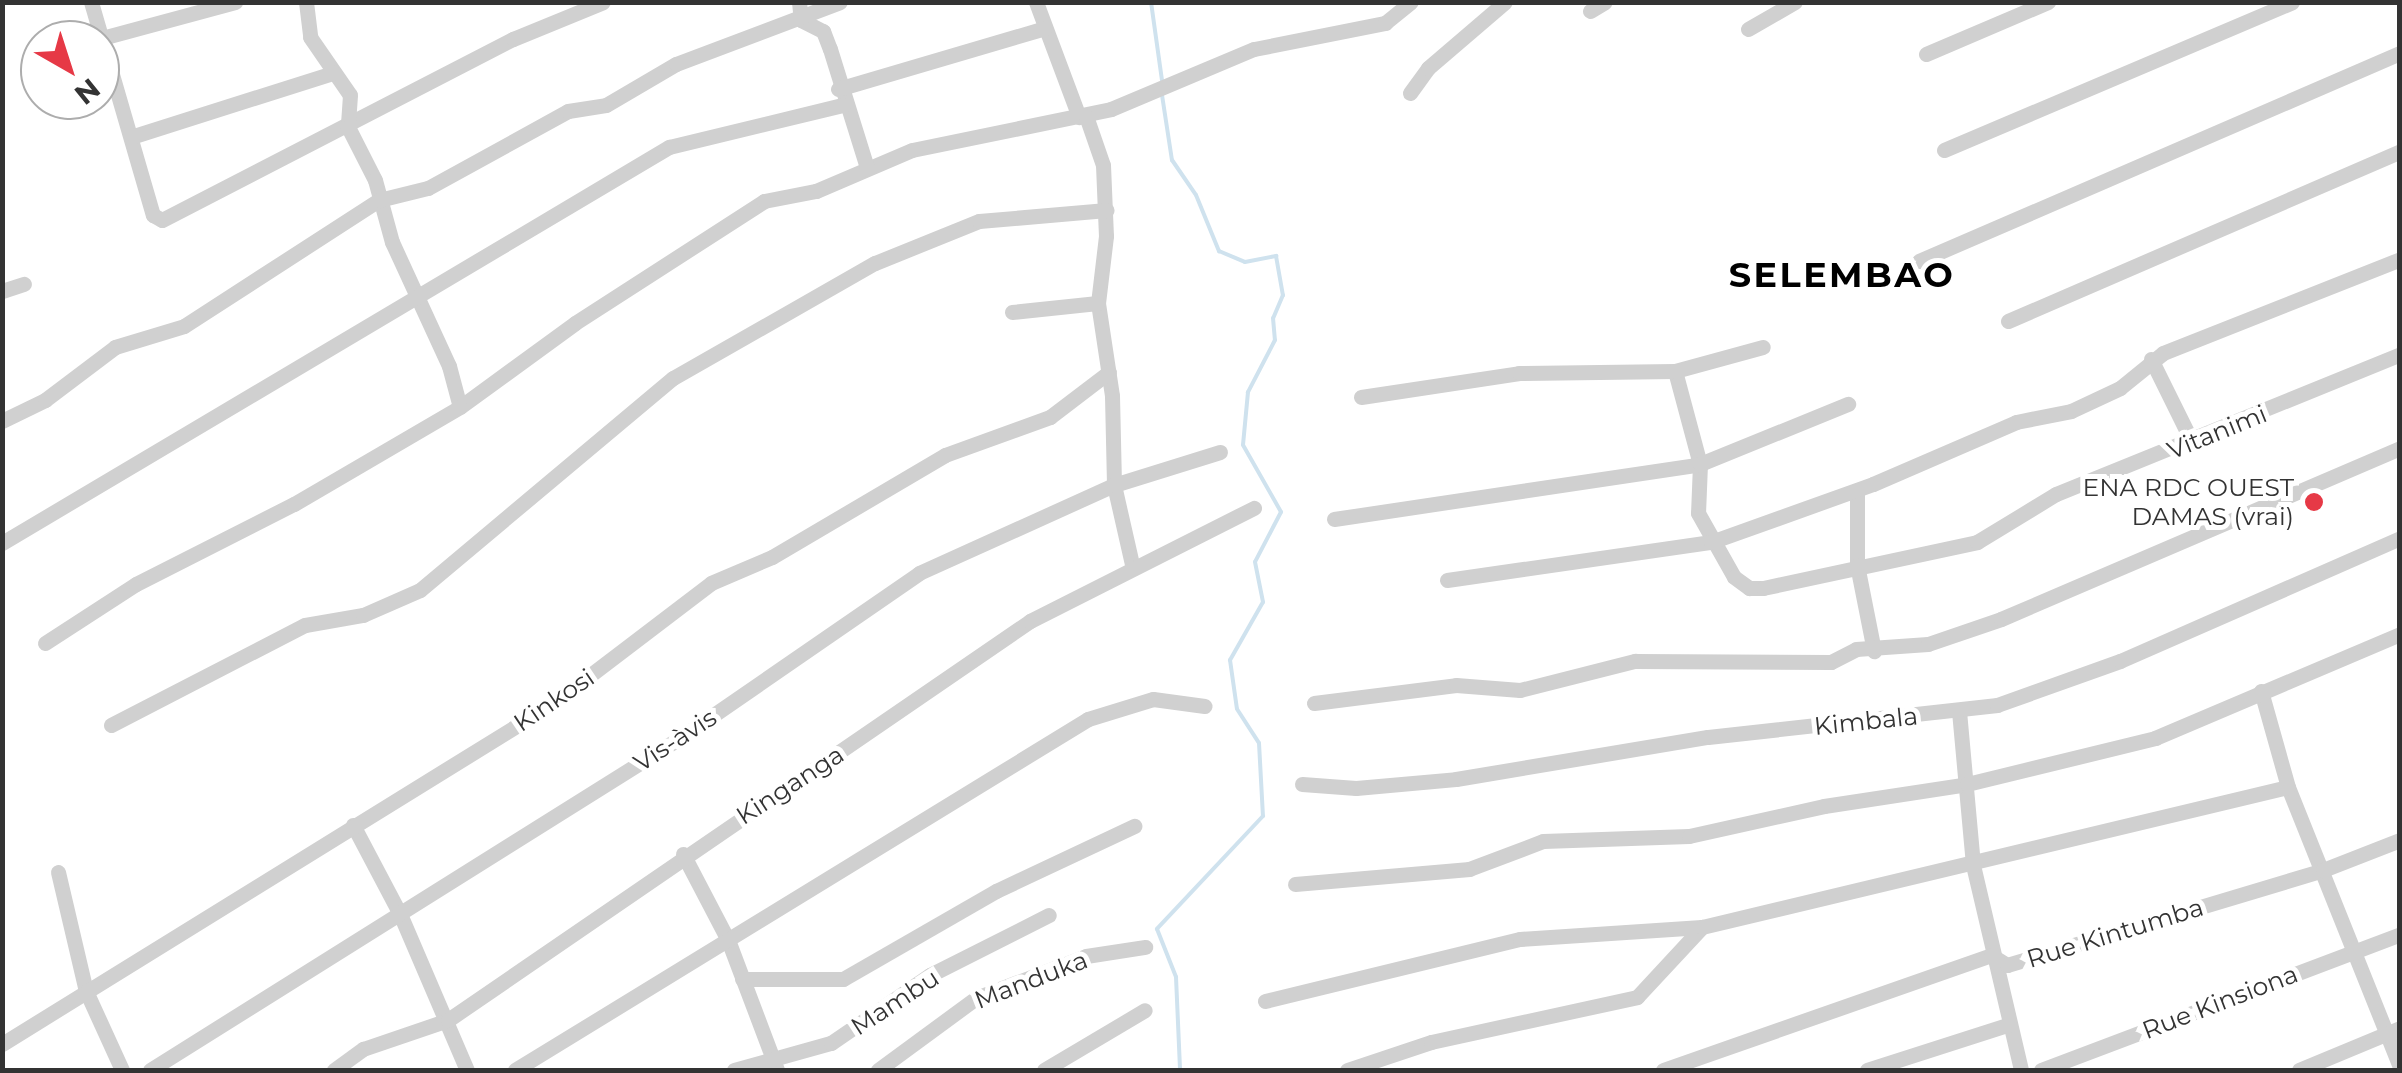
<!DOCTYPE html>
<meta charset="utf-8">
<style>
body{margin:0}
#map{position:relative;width:2402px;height:1073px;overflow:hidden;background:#fff;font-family:Montserrat,sans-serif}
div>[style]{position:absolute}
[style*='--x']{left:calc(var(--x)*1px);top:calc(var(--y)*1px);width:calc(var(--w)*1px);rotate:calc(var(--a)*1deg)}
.stream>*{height:4px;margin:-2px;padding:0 2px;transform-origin:2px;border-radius:2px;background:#cfe2ee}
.minor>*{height:15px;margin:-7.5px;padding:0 7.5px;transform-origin:7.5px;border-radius:7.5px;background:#d0d0d0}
.dots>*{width:28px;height:28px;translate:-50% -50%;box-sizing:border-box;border:5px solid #fff;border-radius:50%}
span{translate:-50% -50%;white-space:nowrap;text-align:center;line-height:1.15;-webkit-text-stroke:10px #fff;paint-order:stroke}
.street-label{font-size:25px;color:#333}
.poi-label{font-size:25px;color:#333}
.right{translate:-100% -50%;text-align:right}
.district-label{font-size:35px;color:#000;font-weight:700;letter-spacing:2.5px}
.frame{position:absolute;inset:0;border:5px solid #333;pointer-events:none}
.north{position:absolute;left:20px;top:20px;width:100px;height:100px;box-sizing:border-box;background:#fff;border:2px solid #adadad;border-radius:50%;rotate:141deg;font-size:28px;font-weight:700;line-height:40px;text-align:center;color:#333}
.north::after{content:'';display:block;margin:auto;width:35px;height:45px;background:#e63946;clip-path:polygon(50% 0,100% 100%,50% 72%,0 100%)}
</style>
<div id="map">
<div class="stream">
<div style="--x:1151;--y:2;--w:79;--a:82"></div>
<div style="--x:1162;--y:95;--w:66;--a:81.3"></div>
<div style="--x:1172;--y:160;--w:42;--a:55.6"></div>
<div style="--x:1196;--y:195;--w:61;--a:67.7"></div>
<div style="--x:1219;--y:251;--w:28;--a:23"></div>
<div style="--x:1245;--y:262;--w:32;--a:-11"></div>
<div style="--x:1276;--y:256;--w:40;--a:80"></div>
<div style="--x:1283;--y:295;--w:25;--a:113"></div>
<div style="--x:1273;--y:318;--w:22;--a:85"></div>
<div style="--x:1275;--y:340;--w:59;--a:117.4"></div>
<div style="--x:1248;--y:392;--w:53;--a:95.4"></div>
<div style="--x:1243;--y:445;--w:77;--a:60.4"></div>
<div style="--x:1281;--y:512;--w:56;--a:117.5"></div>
<div style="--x:1255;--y:562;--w:41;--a:78.7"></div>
<div style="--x:1263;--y:602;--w:67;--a:119.6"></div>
<div style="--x:1230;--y:660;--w:49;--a:81.9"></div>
<div style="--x:1237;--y:709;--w:40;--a:57.1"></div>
<div style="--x:1259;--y:743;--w:73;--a:86.9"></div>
<div style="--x:1263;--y:816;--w:155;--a:133.2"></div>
<div style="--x:1157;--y:929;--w:52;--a:68.4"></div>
<div style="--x:1176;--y:977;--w:93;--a:87.5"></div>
</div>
<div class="minor">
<div style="--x:91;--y:2;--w:222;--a:73.8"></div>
<div style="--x:153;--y:215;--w:10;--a:29"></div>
<div style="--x:162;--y:220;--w:395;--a:-27.3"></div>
<div style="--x:513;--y:39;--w:97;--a:-22.3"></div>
<div style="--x:306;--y:2;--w:35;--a:83"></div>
<div style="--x:310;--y:37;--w:70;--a:55.4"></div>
<div style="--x:350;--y:95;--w:32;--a:94"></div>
<div style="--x:348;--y:127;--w:59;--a:63"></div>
<div style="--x:375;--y:180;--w:64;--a:74.7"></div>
<div style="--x:392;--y:242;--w:136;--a:65.3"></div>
<div style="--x:449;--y:366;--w:42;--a:75"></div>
<div style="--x:460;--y:407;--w:142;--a:-36.1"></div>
<div style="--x:575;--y:323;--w:225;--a:-32.8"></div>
<div style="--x:764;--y:201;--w:53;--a:-10.9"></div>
<div style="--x:816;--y:191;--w:104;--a:-23.1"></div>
<div style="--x:912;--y:150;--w:203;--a:-11.6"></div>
<div style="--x:1111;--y:109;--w:155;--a:-22.8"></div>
<div style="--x:1254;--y:49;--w:134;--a:-11.2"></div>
<div style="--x:1385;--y:23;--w:33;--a:-39"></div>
<div style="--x:799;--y:2;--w:18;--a:84"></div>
<div style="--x:801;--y:20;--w:25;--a:27"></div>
<div style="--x:823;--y:31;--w:19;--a:69"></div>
<div style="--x:830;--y:49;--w:125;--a:72.7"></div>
<div style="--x:1036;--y:2;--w:123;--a:69.5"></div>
<div style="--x:1590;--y:11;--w:17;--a:-31"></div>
<div style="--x:1748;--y:29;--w:54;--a:-29.9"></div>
<div style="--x:102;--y:38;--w:138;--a:-15.1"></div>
<div style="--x:1926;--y:54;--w:133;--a:-23.1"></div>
<div style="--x:838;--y:89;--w:216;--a:-16.4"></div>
<div style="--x:1410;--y:93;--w:31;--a:-54"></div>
<div style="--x:1428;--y:68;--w:101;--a:-40.6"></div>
<div style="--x:1086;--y:116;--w:52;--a:70.9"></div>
<div style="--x:1103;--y:165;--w:71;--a:87.6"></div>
<div style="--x:1106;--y:236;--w:67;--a:96.8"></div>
<div style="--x:1098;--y:303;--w:94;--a:81.4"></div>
<div style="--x:1112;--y:396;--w:89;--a:88.7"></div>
<div style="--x:1114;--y:485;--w:81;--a:77.2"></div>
<div style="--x:134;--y:136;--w:209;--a:-17.6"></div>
<div style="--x:1944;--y:150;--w:378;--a:-23"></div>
<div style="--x:1919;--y:261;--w:524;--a:-23.39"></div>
<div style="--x:2;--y:291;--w:23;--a:-18"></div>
<div style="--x:1012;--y:312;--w:86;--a:-6"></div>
<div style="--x:2008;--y:321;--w:427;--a:-23.4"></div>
<div style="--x:2151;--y:359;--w:93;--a:63.7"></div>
<div style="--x:1675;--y:371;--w:96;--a:75"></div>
<div style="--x:1700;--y:464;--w:49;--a:92.3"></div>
<div style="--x:1698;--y:513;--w:73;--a:60.6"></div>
<div style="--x:1734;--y:577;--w:19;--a:36"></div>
<div style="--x:1749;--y:588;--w:14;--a:0"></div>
<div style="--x:1763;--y:588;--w:219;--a:-12.1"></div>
<div style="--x:1977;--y:542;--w:92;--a:-31.3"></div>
<div style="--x:2056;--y:494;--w:371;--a:-22.1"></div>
<div style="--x:1361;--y:397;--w:160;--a:-8.6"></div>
<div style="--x:1519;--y:373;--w:156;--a:-0.7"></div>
<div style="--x:1675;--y:371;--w:91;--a:-15.3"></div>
<div style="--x:2;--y:421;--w:48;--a:-26"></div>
<div style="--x:45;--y:400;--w:88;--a:-37.1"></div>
<div style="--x:115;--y:347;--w:72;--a:-16.9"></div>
<div style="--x:184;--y:326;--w:232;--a:-32.9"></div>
<div style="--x:379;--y:200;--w:50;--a:-13.8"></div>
<div style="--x:428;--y:188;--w:160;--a:-28.8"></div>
<div style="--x:568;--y:111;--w:38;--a:-9"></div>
<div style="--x:606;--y:105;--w:81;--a:-30.4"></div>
<div style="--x:676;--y:64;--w:175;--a:-20.7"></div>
<div style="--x:1857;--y:491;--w:74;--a:90"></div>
<div style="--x:1857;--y:565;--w:88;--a:78.8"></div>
<div style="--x:1334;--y:519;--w:370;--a:-8.5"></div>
<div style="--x:1700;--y:464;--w:160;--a:-22.1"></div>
<div style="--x:2;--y:543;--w:776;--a:-30.7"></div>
<div style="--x:669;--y:147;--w:179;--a:-13.6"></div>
<div style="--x:1447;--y:580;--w:267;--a:-8.2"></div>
<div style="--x:1711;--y:542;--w:172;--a:-19.7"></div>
<div style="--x:1873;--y:484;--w:156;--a:-23.4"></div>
<div style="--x:2016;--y:422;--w:56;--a:-11.3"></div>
<div style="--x:2071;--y:411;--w:54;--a:-25.1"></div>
<div style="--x:2120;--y:388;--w:55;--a:-39.1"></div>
<div style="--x:2163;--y:353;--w:255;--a:-21.6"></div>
<div style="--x:45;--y:643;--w:108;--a:-33"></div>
<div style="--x:136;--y:584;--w:177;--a:-26.9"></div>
<div style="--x:294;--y:504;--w:192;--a:-30.3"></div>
<div style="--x:2261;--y:691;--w:100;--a:74.3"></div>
<div style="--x:2288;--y:787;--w:302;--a:68.2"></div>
<div style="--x:1314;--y:703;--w:143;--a:-7.2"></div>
<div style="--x:1456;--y:685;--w:64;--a:4.5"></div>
<div style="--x:1520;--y:690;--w:119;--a:-14.2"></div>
<div style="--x:1635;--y:661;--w:196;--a:0.3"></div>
<div style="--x:1831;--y:662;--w:28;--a:-27"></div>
<div style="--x:1856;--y:649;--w:72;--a:-4"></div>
<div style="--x:1928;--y:644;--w:77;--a:-18.9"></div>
<div style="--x:2001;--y:619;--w:434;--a:-23.2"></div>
<div style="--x:1959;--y:711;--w:155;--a:84.8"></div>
<div style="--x:1973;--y:865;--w:211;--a:76.8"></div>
<div style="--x:111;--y:725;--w:218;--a:-27.3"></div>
<div style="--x:305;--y:625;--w:59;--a:-9.8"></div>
<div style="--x:363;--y:615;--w:62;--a:-23.7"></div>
<div style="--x:420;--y:590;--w:330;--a:-40"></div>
<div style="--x:673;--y:378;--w:232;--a:-29.7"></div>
<div style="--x:875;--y:263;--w:112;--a:-22"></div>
<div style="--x:979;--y:221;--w:128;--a:-4.9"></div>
<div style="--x:1302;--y:784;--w:54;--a:4.2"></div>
<div style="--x:1356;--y:788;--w:100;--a:-5.1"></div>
<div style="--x:1456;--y:779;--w:255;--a:-9.5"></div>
<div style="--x:1708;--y:737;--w:291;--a:-6.3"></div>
<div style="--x:1997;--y:705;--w:131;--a:-19.7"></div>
<div style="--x:2120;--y:661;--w:306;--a:-23.7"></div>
<div style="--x:353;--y:825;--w:101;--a:62.2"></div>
<div style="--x:400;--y:914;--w:170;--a:66.8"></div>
<div style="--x:683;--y:854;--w:97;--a:62.4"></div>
<div style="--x:728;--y:940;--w:139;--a:69.3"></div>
<div style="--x:58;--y:872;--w:122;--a:76.8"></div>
<div style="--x:86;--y:991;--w:87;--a:65.5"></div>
<div style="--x:1295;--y:884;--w:175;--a:-4.9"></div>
<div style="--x:1469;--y:869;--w:79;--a:-20.7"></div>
<div style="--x:1543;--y:841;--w:146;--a:-2"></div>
<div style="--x:1689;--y:836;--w:138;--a:-12.5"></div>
<div style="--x:1824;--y:806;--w:145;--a:-8.7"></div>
<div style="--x:1967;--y:784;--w:194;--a:-13.7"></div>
<div style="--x:2155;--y:738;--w:266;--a:-23"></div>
<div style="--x:742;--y:979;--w:101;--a:0"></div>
<div style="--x:843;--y:979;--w:177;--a:-29.9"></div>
<div style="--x:996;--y:891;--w:153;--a:-25.2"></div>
<div style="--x:1265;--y:1001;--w:262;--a:-13.7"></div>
<div style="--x:1520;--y:939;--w:182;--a:-3.8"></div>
<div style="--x:2;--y:1044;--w:650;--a:-31.73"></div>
<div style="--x:555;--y:702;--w:196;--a:-37.3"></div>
<div style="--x:711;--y:583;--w:66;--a:-23.1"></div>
<div style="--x:772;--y:557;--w:201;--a:-30.5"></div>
<div style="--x:945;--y:455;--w:112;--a:-19.9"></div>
<div style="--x:1050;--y:417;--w:74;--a:-37.3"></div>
<div style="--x:150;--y:1070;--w:633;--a:-32.08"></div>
<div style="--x:686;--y:734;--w:283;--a:-34.6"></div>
<div style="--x:919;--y:573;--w:214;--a:-24.3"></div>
<div style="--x:1114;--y:485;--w:111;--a:-17.3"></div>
<div style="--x:334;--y:1070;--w:36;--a:-36"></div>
<div style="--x:363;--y:1049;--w:90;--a:-18.8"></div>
<div style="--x:448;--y:1020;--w:706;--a:-34.43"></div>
<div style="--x:1030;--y:621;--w:251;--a:-26.8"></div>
<div style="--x:515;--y:1070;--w:672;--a:-31.49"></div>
<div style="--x:1088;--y:719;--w:68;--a:-17.1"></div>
<div style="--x:1153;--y:699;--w:52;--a:7.7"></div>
<div style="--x:734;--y:1070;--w:101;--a:-15.6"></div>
<div style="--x:831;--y:1043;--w:120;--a:-34.5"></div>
<div style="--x:930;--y:975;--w:133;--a:-26.8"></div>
<div style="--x:878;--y:1070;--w:122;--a:-36.3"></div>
<div style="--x:976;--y:998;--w:118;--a:-20.9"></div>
<div style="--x:1086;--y:956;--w:60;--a:-8.7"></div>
<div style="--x:1044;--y:1070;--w:117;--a:-30.7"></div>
<div style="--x:1347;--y:1070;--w:89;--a:-18.4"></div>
<div style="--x:1431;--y:1042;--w:211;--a:-12.3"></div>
<div style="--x:1637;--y:997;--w:96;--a:-47.1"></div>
<div style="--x:1702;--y:927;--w:602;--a:-13.44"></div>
<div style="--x:1663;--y:1070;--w:348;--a:-19.3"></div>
<div style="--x:1991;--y:955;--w:19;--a:32"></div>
<div style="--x:2007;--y:965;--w:330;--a:-16.7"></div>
<div style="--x:2323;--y:870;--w:83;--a:-21.3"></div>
<div style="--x:1867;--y:1070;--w:150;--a:-17.8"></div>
<div style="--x:2041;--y:1070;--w:384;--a:-20.7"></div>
<div style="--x:2299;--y:1070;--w:109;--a:-22.6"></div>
</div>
<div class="dots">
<div style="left:2314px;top:502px;background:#e63946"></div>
</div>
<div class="street-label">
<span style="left:2217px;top:432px;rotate:-22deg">Vitanimi</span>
<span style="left:554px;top:700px;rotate:-34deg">Kinkosi</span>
<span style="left:1866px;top:721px;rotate:-6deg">Kimbala</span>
<span style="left:675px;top:740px;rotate:-33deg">Vis-àvis</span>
<span style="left:790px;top:785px;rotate:-33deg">Kinganga</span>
<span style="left:2115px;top:933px;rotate:-17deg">Rue Kintumba</span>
<span style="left:1031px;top:980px;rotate:-21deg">Manduka</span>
<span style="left:895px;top:1002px;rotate:-33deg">Mambu</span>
<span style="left:2220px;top:1002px;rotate:-21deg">Rue Kinsiona</span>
</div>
<div class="poi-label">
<span class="right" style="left:2294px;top:502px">ENA RDC OUEST<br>DAMAS (vrai)</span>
</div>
<div class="district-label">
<span style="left:1842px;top:275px">SELEMBAO</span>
</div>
<div class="frame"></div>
<div class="north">N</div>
</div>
